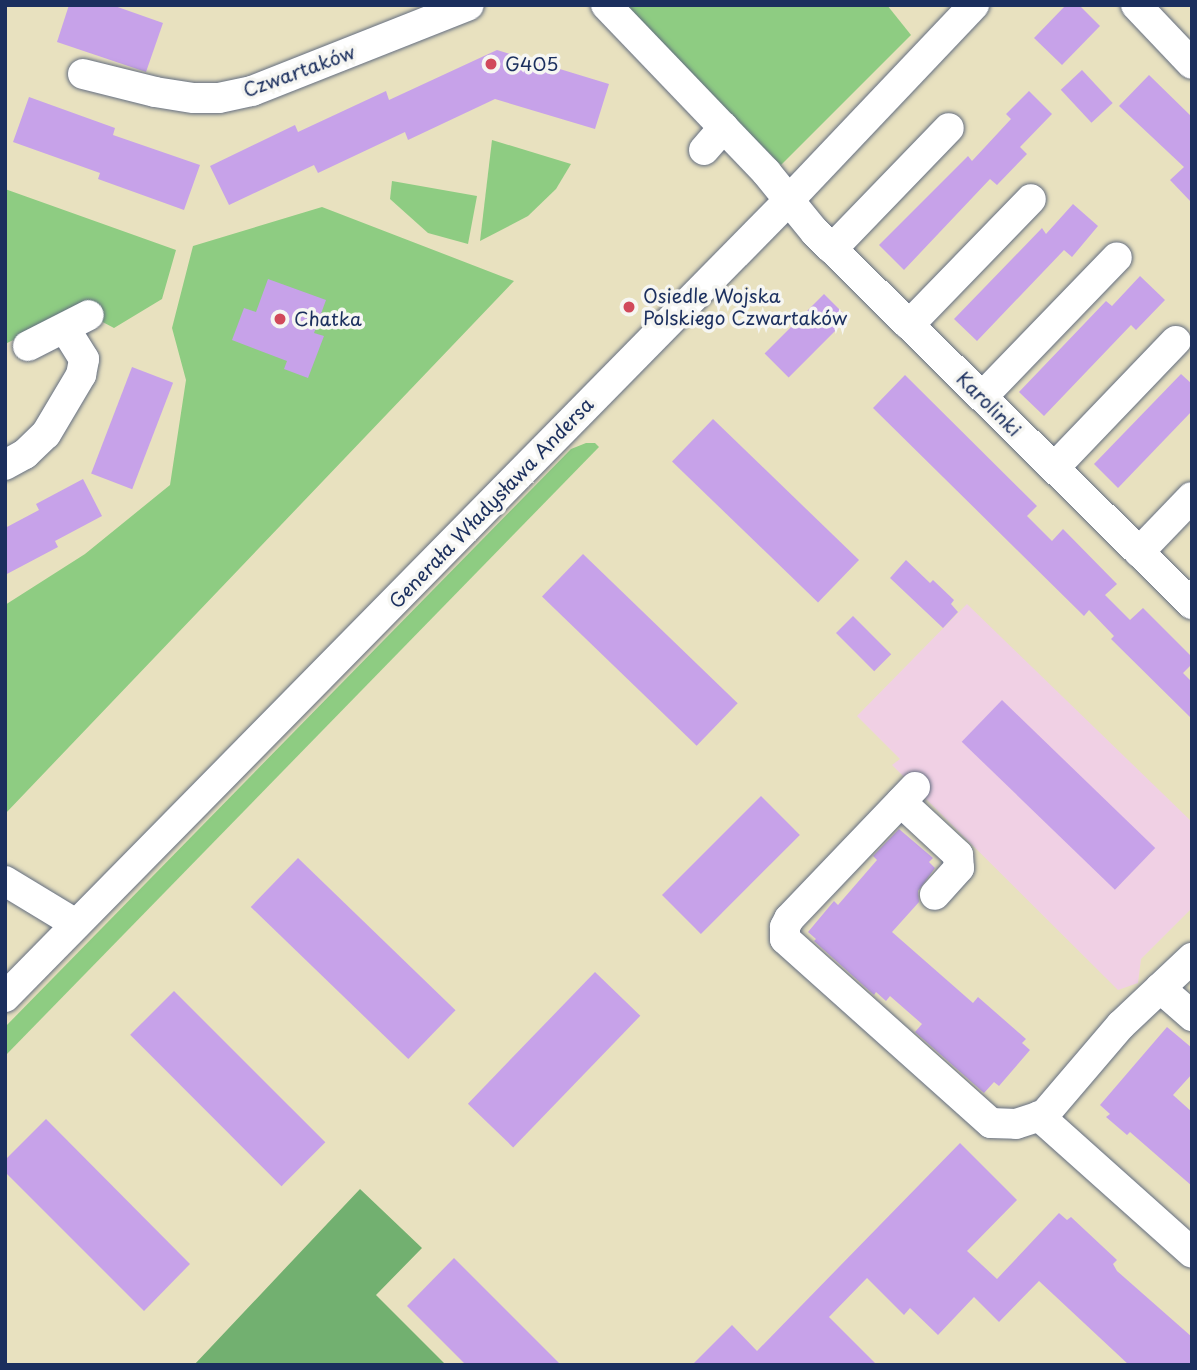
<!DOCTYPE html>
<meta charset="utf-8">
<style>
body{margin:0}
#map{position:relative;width:1197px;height:1370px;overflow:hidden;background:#e8e1bf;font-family:"Playpen Sans",sans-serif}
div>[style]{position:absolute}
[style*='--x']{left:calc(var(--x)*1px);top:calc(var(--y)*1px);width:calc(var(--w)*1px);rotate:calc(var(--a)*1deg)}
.built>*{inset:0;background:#f0d0e4}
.green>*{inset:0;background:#8ecc82}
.forest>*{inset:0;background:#72b070}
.building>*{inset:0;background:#c7a2e9;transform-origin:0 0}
.roads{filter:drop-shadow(0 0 2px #636d80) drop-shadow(0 0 2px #636d80)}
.minor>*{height:30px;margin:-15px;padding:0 15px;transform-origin:15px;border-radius:15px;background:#fff}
.dots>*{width:19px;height:19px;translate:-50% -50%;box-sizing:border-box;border:4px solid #f6f6f2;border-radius:50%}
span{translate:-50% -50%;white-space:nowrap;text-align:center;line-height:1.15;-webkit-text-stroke:7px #f6f6f2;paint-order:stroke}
.poi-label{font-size:19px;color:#1b2f5e}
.left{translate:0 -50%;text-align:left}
.street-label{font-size:19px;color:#1b2f5e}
.frame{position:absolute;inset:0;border:7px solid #1b2f5e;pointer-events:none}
</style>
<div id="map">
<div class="built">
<div style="clip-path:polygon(967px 604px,1192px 822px,1192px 908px,1141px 959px,1138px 983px,1118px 990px,892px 765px,900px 759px,857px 716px)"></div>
</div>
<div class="green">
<div style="clip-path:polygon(621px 5px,887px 5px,911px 35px,781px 165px)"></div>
<div style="clip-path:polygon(492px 140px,571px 164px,556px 189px,528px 216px,480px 241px)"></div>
<div style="clip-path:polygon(392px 181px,477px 196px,468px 244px,428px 233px,390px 199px)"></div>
<div style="clip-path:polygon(5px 189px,176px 250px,162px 299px,114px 328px,78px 309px,5px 344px)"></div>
<div style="clip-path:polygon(322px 207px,514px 281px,5px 814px,5px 605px,85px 554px,170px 485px,186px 380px,172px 328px,193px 246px)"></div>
<div style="clip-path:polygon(586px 443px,595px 443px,599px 447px,5px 1056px,5px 1027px,571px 449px)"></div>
</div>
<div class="forest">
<div style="clip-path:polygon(360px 1189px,422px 1248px,376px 1295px,446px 1365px,194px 1365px)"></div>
</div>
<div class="building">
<div style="clip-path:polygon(69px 5px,112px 5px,163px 23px,146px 72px,57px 42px)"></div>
<div style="clip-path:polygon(1066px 5px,1079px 5px,1100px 26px,1062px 65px,1034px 38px)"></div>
<div style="clip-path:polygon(497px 50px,609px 84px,595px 129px,495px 99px,408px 140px,405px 132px,318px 173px,314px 165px,229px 205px,210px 166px,295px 125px,298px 132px,386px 91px,389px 100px)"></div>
<div style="left:1082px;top:70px;width:45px;height:29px;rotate:47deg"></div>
<div style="clip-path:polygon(1149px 75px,1192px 117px,1192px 203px,1170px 180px,1184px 167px,1119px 106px)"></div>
<div style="clip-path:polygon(1029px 91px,1052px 114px,1020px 147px,1027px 154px,997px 185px,990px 179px,904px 270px,879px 245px,968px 156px,972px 161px,1011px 119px,1006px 114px)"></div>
<div style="clip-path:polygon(29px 97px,115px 128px,113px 135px,200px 165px,184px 210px,98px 179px,100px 173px,13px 142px)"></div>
<div style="clip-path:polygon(1073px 204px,1098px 226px,1072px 257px,1064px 250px,977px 341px,954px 319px,1042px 228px,1046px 234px)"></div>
<div style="clip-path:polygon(1140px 276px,1165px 300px,1136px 330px,1131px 325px,1044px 416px,1019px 392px,1106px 301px,1112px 306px)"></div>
<div style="clip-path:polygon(268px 279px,326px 300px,314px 333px,324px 336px,308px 378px,284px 369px,287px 361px,232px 340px,244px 308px,256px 312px)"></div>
<div style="left:824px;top:294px;width:34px;height:84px;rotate:45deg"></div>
<div style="left:132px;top:367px;width:44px;height:114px;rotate:21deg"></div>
<div style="clip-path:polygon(1181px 374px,1192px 384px,1192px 411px,1118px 488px,1094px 464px)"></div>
<div style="clip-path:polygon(905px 375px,1037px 506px,1027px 516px,1052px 541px,1063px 529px,1117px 584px,1105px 595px,1130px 620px,1143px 608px,1192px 657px,1192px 664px,1183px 673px,1192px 682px,1192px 719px,1111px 639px,1114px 636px,1089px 610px,1084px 616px,873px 408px)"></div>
<div style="left:713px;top:419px;width:203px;height:59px;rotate:44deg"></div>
<div style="clip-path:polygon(83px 479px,102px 516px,55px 541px,58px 547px,5px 575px,5px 528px,39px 510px,36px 504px)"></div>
<div style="left:583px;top:554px;width:215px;height:59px;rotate:44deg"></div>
<div style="clip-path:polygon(906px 560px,930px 583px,933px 580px,954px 600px,951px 604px,958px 612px,943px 628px,890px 578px)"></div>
<div style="left:853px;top:616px;width:54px;height:24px;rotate:45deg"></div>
<div style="left:1002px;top:700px;width:213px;height:58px;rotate:44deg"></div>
<div style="left:761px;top:796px;width:55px;height:140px;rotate:45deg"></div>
<div style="clip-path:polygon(899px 829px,933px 858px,929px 862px,935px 868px,918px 891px,919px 902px,892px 932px,973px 1003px,978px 997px,1026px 1039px,1022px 1043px,1030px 1050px,999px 1086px,994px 1082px,984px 1093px,915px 1032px,922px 1024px,890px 996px,886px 1001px,876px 992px,874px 995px,814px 941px,816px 939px,808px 932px,834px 901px,838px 905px,877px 860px,873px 856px)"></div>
<div style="left:298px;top:858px;width:219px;height:68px;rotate:44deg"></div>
<div style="left:595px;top:972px;width:63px;height:183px;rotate:44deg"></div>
<div style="left:174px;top:991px;width:214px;height:62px;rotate:45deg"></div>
<div style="clip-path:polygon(1167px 1027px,1192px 1048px,1192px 1074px,1173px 1095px,1192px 1112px,1192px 1186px,1130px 1132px,1127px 1135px,1106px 1117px,1110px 1114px,1100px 1105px)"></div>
<div style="clip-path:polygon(46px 1119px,190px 1264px,144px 1311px,5px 1172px,5px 1160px)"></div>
<div style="clip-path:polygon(960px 1143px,1017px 1200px,967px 1251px,997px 1279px,1059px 1213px,1067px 1220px,1071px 1217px,1117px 1260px,1113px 1264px,1117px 1271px,1192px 1337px,1192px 1365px,1129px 1365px,1039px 1281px,999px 1322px,974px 1297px,938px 1335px,910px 1308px,904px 1315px,867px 1278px,829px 1317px,877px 1365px,692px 1365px,732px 1325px,757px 1351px)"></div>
<div style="clip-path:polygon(454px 1258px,561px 1365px,466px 1365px,407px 1306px)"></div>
</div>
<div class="roads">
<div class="minor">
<div style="--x:606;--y:5;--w:231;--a:46.2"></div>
<div style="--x:766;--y:172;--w:77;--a:50.8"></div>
<div style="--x:815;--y:232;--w:530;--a:44.62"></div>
<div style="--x:1136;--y:5;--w:81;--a:46.5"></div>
<div style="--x:83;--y:74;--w:74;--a:14"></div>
<div style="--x:155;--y:92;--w:39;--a:9"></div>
<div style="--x:194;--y:98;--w:25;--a:0"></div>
<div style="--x:219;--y:98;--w:34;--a:-12"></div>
<div style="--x:252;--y:91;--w:233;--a:-21.6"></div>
<div style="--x:704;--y:150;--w:30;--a:-49"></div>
<div style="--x:832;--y:249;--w:168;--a:-46"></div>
<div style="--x:909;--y:325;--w:175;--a:-45.9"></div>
<div style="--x:28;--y:346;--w:68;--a:-26.9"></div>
<div style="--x:982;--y:397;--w:194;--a:-46"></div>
<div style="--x:5;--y:465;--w:23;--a:-29"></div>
<div style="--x:25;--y:454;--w:29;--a:-44"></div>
<div style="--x:46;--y:434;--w:69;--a:-59.3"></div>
<div style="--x:81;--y:375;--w:16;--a:-79"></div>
<div style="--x:84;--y:359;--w:36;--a:-122"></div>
<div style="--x:1054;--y:468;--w:176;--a:-46.2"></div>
<div style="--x:1139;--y:552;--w:76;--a:-46.1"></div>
<div style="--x:915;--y:787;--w:182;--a:133.7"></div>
<div style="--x:789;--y:919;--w:9;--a:117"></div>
<div style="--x:785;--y:927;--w:12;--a:90"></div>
<div style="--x:785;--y:939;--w:276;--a:41.8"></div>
<div style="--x:991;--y:1123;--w:25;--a:2"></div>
<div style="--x:1016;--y:1124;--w:29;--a:-18"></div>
<div style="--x:1044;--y:1115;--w:118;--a:-49.5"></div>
<div style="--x:1121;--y:1025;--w:98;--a:-43.3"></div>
<div style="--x:901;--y:802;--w:78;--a:42.9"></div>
<div style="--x:958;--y:855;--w:13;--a:86"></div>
<div style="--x:959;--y:868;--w:36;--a:132"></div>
<div style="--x:5;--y:881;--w:83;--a:31.2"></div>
<div style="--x:1160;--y:988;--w:43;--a:41.2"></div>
<div style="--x:5;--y:997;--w:1118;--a:-45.47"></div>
<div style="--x:789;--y:200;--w:269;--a:-46.5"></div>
<div style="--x:1039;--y:1116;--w:205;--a:41.8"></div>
</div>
</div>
<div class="dots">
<div style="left:491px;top:64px;background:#d1495b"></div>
<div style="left:629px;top:307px;background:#d1495b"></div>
<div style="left:280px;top:319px;background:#d1495b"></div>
</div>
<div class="poi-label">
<span class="left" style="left:505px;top:64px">G405</span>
<span class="left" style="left:643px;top:307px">Osiedle Wojska<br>Polskiego Czwartaków</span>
<span class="left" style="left:294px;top:319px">Chatka</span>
</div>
<div class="street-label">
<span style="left:299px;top:71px;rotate:-20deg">Czwartaków</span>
<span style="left:989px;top:404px;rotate:45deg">Karolinki</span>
<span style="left:491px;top:503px;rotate:-46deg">Generała Władysława Andersa</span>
</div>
<div class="frame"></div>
</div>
